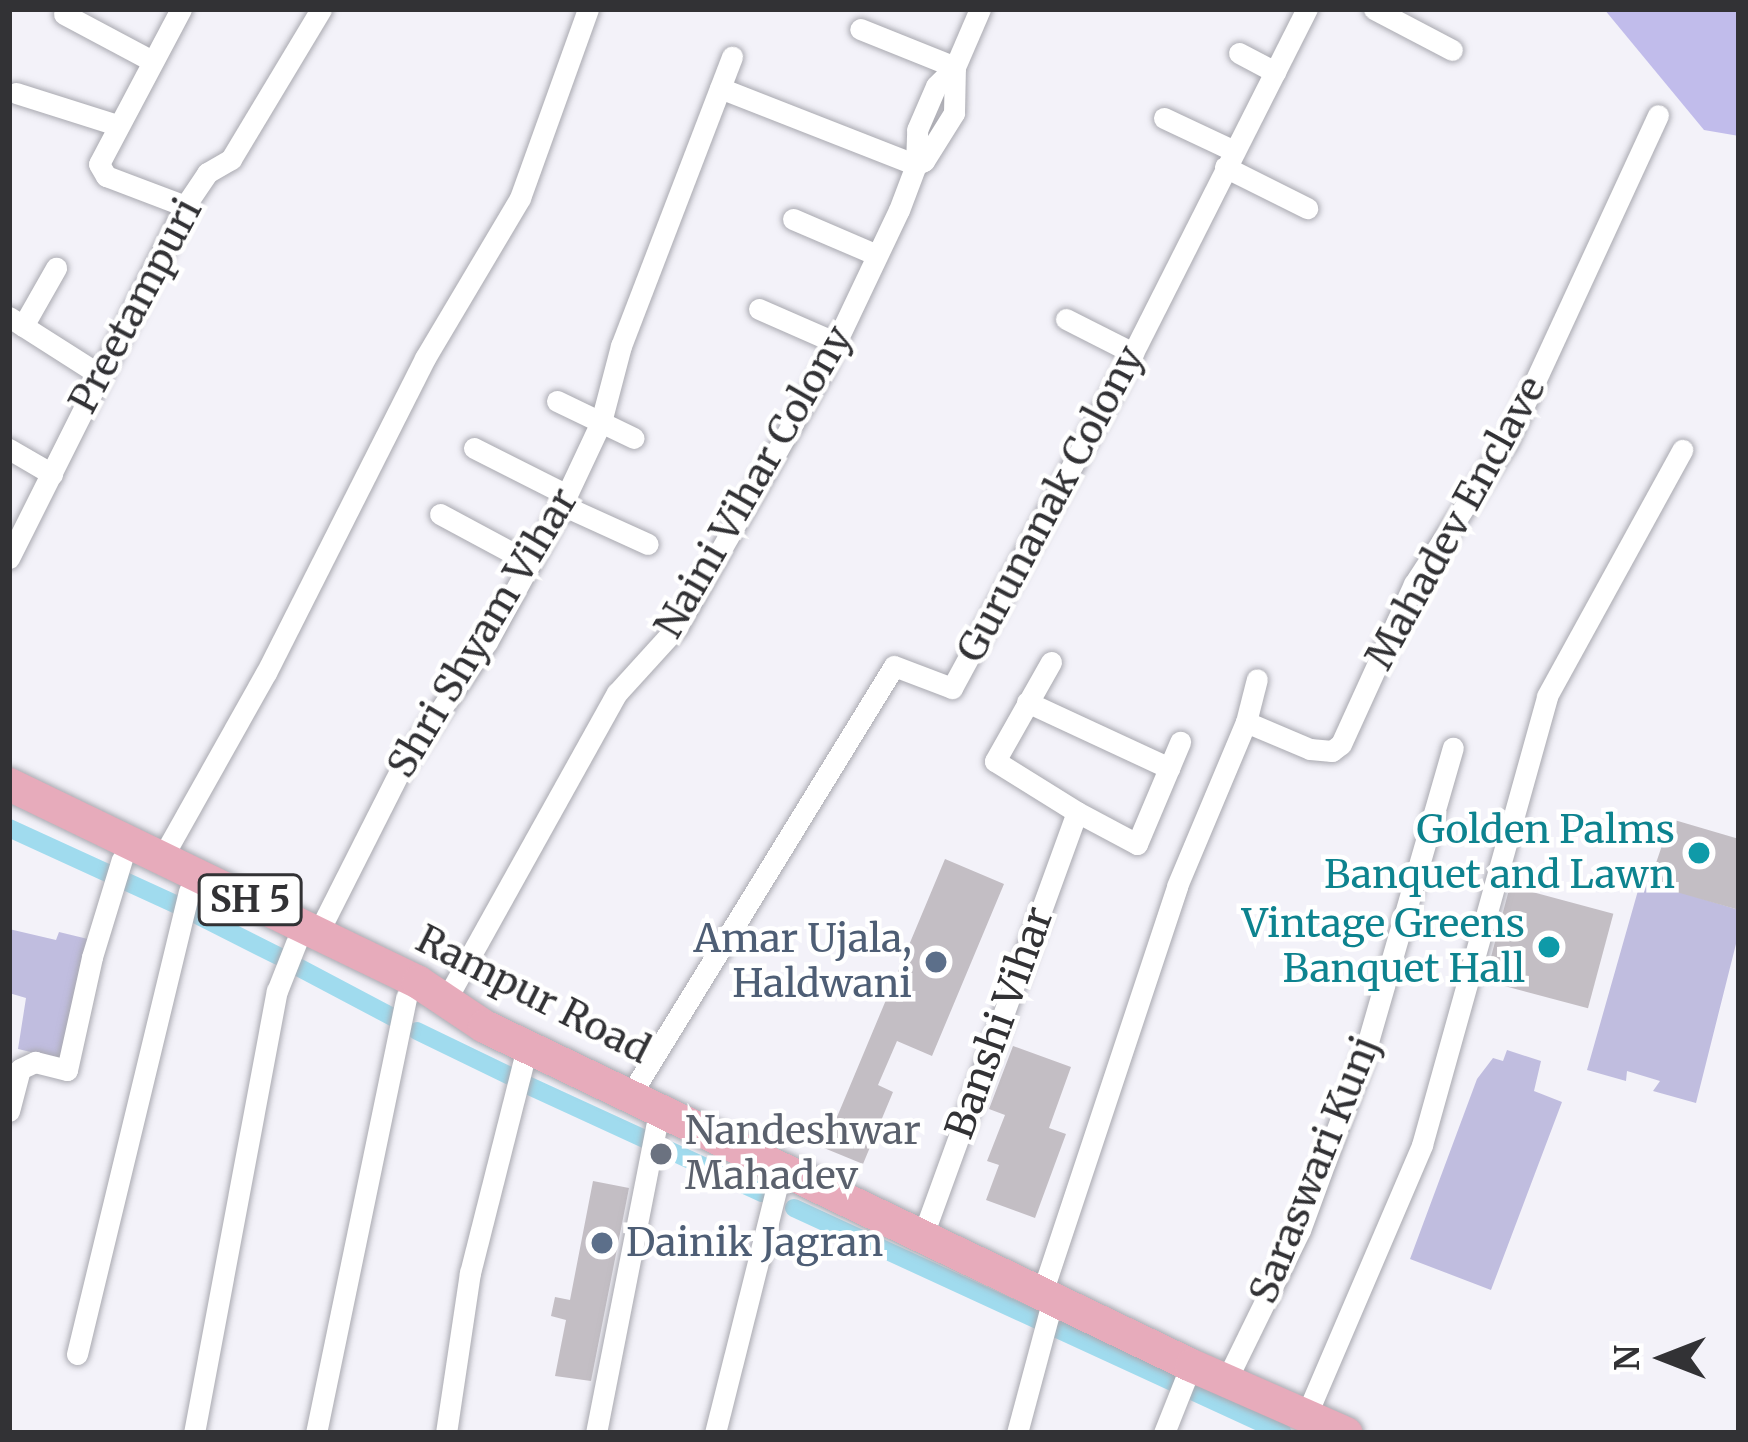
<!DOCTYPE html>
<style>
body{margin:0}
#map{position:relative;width:1748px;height:1442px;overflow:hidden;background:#f3f2f9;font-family:Merriweather,serif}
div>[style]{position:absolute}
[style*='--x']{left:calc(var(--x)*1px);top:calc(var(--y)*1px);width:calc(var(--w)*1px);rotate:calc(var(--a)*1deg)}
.green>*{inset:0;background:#c0bddf}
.forest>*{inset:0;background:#c1bceb}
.canal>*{height:18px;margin:-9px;padding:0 9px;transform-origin:9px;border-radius:9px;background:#a0dbee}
.building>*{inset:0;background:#c3bec4;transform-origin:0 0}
.roads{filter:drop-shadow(0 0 3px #a9a9b0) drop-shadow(0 0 3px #a9a9b0)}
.minor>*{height:21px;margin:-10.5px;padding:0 10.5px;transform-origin:10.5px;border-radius:10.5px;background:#fff}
.primary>*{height:33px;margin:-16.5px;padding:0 16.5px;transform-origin:16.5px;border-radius:16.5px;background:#e7abbb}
.dots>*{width:33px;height:33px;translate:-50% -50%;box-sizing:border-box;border:6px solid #fff;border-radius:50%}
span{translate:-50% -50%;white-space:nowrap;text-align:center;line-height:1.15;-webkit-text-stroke:9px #fff;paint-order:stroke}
.shield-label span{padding:3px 9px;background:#fff;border:3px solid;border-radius:9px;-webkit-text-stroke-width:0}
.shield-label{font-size:36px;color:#323235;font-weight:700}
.street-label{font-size:39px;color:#323235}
.culture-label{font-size:39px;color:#0d838f}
.right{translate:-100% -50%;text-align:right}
.service-label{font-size:39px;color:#4e5e75}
.left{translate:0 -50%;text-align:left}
.worship-label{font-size:39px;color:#5b616d}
.frame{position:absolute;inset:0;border:12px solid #323235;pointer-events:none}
.north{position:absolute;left:1604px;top:1298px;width:120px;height:120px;-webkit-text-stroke:9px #fff;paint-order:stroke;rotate:270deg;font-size:33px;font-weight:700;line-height:48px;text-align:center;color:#323235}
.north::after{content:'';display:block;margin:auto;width:42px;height:54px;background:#323235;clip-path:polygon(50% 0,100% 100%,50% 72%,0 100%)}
</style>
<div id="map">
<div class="green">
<div style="clip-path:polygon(1641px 880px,1739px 910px,1739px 932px,1696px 1103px,1653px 1091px,1660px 1081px,1627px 1071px,1626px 1081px,1587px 1070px)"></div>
<div style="clip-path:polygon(9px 929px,56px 940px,59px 932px,92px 940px,65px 1060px,18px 1049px,26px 998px,9px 993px)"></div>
<div style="clip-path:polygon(1507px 1050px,1541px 1061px,1534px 1091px,1562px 1102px,1491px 1290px,1410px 1259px,1477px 1079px,1493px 1058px,1503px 1061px)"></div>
</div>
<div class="forest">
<div style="clip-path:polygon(1604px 9px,1739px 9px,1739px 136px,1704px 130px)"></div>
</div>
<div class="canal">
<div style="--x:9;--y:828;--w:185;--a:24.6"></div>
<div style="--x:189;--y:911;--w:100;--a:26.8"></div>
<div style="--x:296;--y:966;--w:115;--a:27.9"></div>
<div style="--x:417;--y:1031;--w:103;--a:25.8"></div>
<div style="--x:525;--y:1084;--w:261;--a:24.7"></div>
<div style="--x:794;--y:1208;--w:538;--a:24.71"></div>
</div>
<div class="building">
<div style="clip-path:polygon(1671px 819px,1739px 839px,1739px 910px,1659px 887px,1665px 869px,1655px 866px)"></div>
<div style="clip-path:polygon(945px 859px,1004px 884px,932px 1056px,897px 1041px,878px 1085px,893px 1092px,863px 1164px,824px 1148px)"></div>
<div style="left:1510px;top:886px;width:107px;height:98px;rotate:15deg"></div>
<div style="clip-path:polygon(1013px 1046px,1071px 1067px,1049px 1128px,1066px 1134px,1035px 1218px,986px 1200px,999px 1165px,987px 1161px,1005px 1115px,989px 1109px)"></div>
<div style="clip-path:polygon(593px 1181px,629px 1188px,591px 1381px,555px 1376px,566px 1320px,551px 1316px,555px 1297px,570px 1300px)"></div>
</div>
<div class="roads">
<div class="minor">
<div style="--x:181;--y:9;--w:175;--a:117.9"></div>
<div style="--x:99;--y:164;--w:14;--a:60"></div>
<div style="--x:106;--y:176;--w:85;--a:20.8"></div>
<div style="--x:1374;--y:9;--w:88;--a:27.7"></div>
<div style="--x:64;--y:14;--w:100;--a:28.1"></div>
<div style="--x:1239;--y:53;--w:41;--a:27.8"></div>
<div style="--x:720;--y:88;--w:211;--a:21.4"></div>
<div style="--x:916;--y:165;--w:9;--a:-27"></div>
<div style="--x:924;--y:161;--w:57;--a:-58"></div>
<div style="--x:954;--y:113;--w:46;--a:-88.8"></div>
<div style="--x:955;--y:67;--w:102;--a:-158.2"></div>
<div style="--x:16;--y:93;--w:106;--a:17.6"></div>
<div style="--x:1164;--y:118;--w:77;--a:25.2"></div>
<div style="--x:1225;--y:167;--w:92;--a:26.6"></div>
<div style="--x:793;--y:219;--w:91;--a:23.2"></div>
<div style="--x:759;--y:309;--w:85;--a:23.6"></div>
<div style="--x:9;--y:317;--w:104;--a:32.5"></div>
<div style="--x:1066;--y:319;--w:75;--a:26.9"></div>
<div style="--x:23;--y:326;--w:67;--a:-60.4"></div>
<div style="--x:557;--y:401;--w:85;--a:25.7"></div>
<div style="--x:474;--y:448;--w:104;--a:26.8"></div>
<div style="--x:9;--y:449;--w:50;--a:30.2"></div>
<div style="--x:562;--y:505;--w:94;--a:24.4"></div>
<div style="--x:440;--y:514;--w:103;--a:28.3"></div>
<div style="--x:9;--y:558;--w:394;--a:-63.4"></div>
<div style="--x:185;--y:206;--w:40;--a:-56"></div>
<div style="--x:207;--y:173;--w:28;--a:-30"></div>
<div style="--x:231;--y:159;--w:175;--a:-59"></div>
<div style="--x:1051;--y:662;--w:114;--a:119.5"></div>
<div style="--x:995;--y:761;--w:97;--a:31.9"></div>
<div style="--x:1077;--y:812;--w:68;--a:28.1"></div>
<div style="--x:1137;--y:844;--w:111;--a:-67.1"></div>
<div style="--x:1027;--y:702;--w:157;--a:24.9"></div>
<div style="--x:1246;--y:722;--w:44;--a:-75.7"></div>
<div style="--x:162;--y:858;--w:212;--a:-60.7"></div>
<div style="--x:266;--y:673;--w:353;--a:-63.2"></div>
<div style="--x:425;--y:358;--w:186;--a:-59.3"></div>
<div style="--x:520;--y:198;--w:201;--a:-70.2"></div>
<div style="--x:318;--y:933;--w:191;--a:-63.2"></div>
<div style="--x:404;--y:763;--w:147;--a:-55.6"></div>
<div style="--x:487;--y:642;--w:156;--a:-61.3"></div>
<div style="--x:562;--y:505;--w:92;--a:-64.8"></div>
<div style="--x:601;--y:422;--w:79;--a:-75.3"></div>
<div style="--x:621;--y:346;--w:310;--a:-69"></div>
<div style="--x:447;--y:998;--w:349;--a:-60.9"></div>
<div style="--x:617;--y:693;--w:89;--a:-47.7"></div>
<div style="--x:677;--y:627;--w:293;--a:-60.4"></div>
<div style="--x:822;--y:372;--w:179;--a:-64.6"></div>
<div style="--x:899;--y:210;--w:48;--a:-69.3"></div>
<div style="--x:916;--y:165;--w:35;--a:-88"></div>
<div style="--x:917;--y:130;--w:48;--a:-66.6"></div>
<div style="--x:936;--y:86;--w:27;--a:-45"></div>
<div style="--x:955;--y:67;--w:63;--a:-66.7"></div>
<div style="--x:631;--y:1094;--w:502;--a:-58.43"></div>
<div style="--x:894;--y:666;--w:62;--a:20.8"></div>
<div style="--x:952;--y:688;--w:381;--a:-61.6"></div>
<div style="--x:1133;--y:353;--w:386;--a:-63.2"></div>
<div style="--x:9;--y:1111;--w:43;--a:-75.3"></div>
<div style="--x:20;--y:1069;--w:17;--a:-25"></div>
<div style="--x:35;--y:1062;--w:33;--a:14"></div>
<div style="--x:67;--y:1070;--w:116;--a:-77.5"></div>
<div style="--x:92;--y:957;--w:102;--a:-73"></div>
<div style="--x:923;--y:1235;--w:450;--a:-70"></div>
<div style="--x:1042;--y:1293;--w:429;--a:-71.6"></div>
<div style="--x:1177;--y:886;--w:178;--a:-67.2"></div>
<div style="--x:1246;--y:722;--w:69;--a:22.9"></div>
<div style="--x:1310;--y:749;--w:22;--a:5"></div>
<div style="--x:1332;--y:751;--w:11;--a:-38"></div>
<div style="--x:1341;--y:744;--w:176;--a:-65.5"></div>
<div style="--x:1414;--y:584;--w:170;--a:-56.8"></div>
<div style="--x:1507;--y:442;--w:360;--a:-65.2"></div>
<div style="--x:77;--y:1354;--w:476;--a:-76.4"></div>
<div style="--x:1226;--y:1381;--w:168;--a:-63.9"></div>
<div style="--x:1300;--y:1230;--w:182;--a:-69.8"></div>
<div style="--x:1363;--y:1059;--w:324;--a:-73.9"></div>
<div style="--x:1306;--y:1416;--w:295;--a:-66.8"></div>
<div style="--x:1422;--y:1145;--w:466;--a:-74.4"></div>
<div style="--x:1547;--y:696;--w:281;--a:-61.2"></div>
<div style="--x:194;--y:1433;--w:450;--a:-79.4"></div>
<div style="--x:277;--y:991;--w:52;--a:-68.4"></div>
<div style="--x:316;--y:1433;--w:445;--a:-78.3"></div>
<div style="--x:446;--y:1433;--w:162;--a:-81.5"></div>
<div style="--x:470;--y:1273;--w:233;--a:-75.8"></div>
<div style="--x:596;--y:1433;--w:332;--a:-78.9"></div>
<div style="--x:715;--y:1433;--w:274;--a:-75.9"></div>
<div style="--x:1017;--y:1433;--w:139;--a:-75"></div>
<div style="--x:1164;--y:1433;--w:73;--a:-68.3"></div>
</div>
<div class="primary">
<div style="--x:9;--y:784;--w:454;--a:25.8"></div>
<div style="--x:418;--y:982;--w:79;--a:33.7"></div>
<div style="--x:484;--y:1026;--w:784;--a:25.62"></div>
<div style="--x:1191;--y:1365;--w:169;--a:23.7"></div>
</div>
</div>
<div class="dots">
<div style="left:1699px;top:853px;background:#0f9aa8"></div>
<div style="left:1549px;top:947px;background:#0f9aa8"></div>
<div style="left:936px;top:962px;background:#5c6f8a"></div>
<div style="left:661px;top:1154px;background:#6b7280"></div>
<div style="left:602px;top:1243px;background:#5c6f8a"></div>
</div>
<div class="shield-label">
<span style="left:250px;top:900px">SH 5</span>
</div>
<div class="street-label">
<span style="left:136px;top:306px;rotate:-62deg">Preetampuri</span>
<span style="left:754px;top:482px;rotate:-60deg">Naini Vihar Colony</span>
<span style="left:1051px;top:504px;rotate:-62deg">Gurunanak Colony</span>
<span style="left:1456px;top:523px;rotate:-61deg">Mahadev Enclave</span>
<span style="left:483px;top:633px;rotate:-59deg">Shri Shyam Vihar</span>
<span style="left:533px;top:995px;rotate:27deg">Rampur Road</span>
<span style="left:1000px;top:1023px;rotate:-70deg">Banshi Vihar</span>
<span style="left:1315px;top:1170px;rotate:-68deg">Saraswari Kunj</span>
</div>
<div class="culture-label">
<span class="right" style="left:1675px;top:853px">Golden Palms<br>Banquet and Lawn</span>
<span class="right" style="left:1525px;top:947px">Vintage Greens<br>Banquet Hall</span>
</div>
<div class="service-label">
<span class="right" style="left:912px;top:962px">Amar Ujala,<br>Haldwani</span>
<span class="left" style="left:626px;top:1243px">Dainik Jagran</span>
</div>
<div class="worship-label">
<span class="left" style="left:685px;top:1154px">Nandeshwar<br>Mahadev</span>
</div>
<div class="frame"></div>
<div class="north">N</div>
</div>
